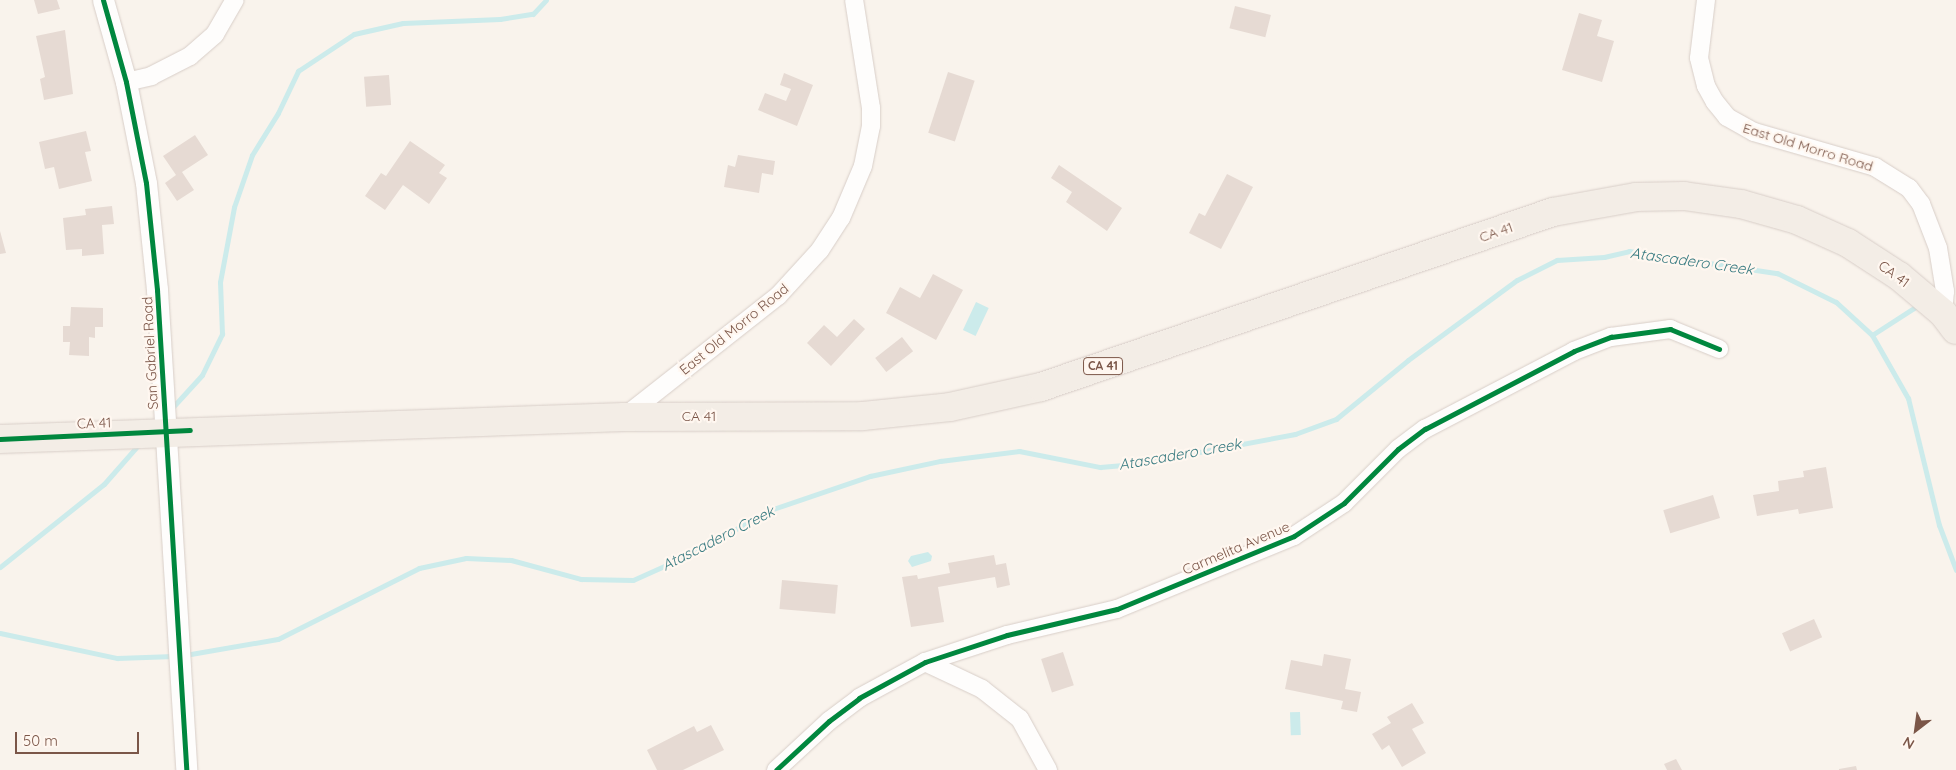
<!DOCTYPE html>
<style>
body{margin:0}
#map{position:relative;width:1956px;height:770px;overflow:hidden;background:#f9f3ec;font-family:Quicksand,sans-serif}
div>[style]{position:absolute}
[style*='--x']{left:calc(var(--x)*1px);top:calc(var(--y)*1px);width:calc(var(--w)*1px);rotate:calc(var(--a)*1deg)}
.water>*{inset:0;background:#ccebeb;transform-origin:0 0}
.stream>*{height:5px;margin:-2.5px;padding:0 2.5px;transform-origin:2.5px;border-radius:2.5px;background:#ccebeb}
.building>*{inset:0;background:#e6dad3;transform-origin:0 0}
.roads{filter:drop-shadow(0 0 1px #d8cec8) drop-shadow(0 0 1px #d8cec8)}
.minor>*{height:18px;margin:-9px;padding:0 9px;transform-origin:9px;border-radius:9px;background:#fefdfc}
.tertiary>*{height:21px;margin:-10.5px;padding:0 10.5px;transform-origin:10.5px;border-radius:10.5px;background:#fefdfc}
.primary>*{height:28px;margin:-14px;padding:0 14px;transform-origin:14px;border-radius:14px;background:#f3ede6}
.cycleway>*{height:5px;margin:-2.5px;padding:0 2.5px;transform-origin:2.5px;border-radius:2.5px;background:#00873e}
span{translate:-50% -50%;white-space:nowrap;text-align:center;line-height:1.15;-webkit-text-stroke:4.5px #fff7f0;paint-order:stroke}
.shield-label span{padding:1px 4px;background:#fff7f0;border:1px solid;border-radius:4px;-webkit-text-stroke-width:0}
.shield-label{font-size:12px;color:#7b5648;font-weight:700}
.street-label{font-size:14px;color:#7b5648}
.water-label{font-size:15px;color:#3a7c82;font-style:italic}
.north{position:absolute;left:1891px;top:705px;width:50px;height:50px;-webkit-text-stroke:4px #fff7f0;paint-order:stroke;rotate:210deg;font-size:14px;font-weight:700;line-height:20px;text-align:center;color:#7b5648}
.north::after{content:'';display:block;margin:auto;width:18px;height:22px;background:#7b5648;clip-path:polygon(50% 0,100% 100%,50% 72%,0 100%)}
.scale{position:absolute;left:15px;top:732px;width:124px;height:22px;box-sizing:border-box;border:2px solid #7b5648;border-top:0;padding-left:6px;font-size:15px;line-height:18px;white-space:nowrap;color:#7b5648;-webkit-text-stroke:4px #fff7f0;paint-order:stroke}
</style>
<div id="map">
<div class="water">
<div style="left:976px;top:302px;width:14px;height:31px;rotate:25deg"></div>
<div style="clip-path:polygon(928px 552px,932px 556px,931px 561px,912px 567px,908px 561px,911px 556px)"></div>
<div style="left:1300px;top:712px;width:23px;height:10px;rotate:88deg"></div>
</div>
<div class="stream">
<div style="--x:1872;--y:335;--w:57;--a:-32.9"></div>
<div style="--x:171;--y:409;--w:46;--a:-47.6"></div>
<div style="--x:202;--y:375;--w:46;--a:-64"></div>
<div style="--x:222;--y:334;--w:52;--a:-92.2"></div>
<div style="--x:220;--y:282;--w:76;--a:-79.4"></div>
<div style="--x:234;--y:207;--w:55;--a:-70.9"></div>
<div style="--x:252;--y:155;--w:49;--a:-58.2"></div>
<div style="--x:278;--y:113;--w:47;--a:-64.5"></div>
<div style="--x:298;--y:71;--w:67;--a:-33.5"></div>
<div style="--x:354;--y:34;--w:50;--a:-12.7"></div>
<div style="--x:403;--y:23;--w:97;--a:-2.4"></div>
<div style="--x:500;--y:19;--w:33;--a:-9"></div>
<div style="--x:533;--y:14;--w:19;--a:-47"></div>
<div style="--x:0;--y:567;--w:133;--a:-38.6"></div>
<div style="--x:104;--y:484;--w:55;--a:-48.7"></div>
<div style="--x:0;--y:633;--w:120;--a:12.1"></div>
<div style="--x:117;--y:658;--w:57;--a:-2"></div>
<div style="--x:185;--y:655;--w:94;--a:-9.8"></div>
<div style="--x:278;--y:639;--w:158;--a:-26.7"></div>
<div style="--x:419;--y:568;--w:48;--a:-12"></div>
<div style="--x:466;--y:558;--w:45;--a:2.5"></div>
<div style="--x:511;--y:560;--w:73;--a:15.2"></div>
<div style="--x:581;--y:579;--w:52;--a:1.1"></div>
<div style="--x:633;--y:580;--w:61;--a:-24.1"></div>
<div style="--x:689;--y:555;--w:93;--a:-29.1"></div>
<div style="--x:770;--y:510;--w:106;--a:-18.8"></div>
<div style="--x:870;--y:476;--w:72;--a:-12.1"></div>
<div style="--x:940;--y:461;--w:80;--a:-7.2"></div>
<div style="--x:1019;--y:451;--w:83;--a:11.2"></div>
<div style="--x:1100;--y:467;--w:35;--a:-5"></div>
<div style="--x:1135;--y:464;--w:163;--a:-10.6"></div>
<div style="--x:1295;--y:434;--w:44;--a:-20.1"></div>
<div style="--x:1336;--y:419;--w:93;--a:-39.3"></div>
<div style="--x:1408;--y:360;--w:135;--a:-36.3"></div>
<div style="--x:1517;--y:280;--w:45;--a:-26.6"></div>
<div style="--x:1557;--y:260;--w:47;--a:-3.7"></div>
<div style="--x:1604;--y:257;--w:26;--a:-13"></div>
<div style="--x:1629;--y:251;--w:150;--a:8.5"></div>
<div style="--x:1777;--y:273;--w:66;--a:26.2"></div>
<div style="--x:1836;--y:302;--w:49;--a:42.5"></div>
<div style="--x:1872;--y:335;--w:73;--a:60.3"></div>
<div style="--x:1908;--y:398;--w:131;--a:76.3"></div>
<div style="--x:1939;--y:525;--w:48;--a:69.3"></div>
</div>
<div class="building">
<div style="clip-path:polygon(34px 0,57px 0,60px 9px,38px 14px)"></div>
<div style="left:1235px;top:6px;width:37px;height:23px;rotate:14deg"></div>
<div style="clip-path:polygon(1579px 13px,1602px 20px,1597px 36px,1614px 41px,1602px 82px,1562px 70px)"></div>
<div style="clip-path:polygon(65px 30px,73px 94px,44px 100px,40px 79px,45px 77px,36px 36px)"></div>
<div style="left:948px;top:72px;width:28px;height:64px;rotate:18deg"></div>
<div style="clip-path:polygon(784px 73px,813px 85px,797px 126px,758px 110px,765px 93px,786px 101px,791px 89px,780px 85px)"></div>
<div style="left:389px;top:75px;width:30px;height:25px;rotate:86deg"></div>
<div style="clip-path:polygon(86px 131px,91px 151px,85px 152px,92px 181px,59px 189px,54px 167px,45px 169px,39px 142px)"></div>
<div style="clip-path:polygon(195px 135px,208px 155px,182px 172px,194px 190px,177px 201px,165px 183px,176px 175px,163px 156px)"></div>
<div style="clip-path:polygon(410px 141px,445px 165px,439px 173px,447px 178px,429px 204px,403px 185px,385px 210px,365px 196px,381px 173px,386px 176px)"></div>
<div style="clip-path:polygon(738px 155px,775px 161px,773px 175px,762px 173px,759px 193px,724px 187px,728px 165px,735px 167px)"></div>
<div style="clip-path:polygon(1059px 165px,1122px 208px,1107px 231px,1066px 202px,1072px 192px,1051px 178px)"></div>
<div style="clip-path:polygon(1227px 174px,1253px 187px,1221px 249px,1189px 233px,1199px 213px,1205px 216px)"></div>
<div style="clip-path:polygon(112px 206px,114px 224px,102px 225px,104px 254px,82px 256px,82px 249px,66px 250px,63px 218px,86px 215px,85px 209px)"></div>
<div style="clip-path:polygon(0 231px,6px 253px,0 254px)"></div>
<div style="clip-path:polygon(933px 274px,963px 290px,936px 340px,886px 313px,900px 287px,920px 298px)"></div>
<div style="clip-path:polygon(71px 307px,103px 308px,103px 327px,95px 327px,95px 338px,89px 337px,89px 356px,69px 355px,70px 342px,63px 342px,63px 326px,70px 326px)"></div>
<div style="clip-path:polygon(854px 319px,865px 329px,831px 366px,807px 343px,824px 325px,837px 337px)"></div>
<div style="left:902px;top:337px;width:18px;height:34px;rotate:52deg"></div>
<div style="clip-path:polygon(1826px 467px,1833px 508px,1799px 514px,1798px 509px,1757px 516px,1753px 495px,1779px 491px,1778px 481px,1804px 477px,1803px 471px)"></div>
<div style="left:1713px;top:495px;width:24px;height:52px;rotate:73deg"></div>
<div style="clip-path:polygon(994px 555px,996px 565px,1006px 563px,1010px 585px,997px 588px,995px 577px,938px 587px,944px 622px,911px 627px,902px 577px,917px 575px,918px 579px,950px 573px,948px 563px)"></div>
<div style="left:782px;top:580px;width:56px;height:29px;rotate:5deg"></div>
<div style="left:1814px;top:619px;width:20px;height:35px;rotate:66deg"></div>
<div style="left:1063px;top:652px;width:35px;height:23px;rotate:72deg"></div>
<div style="clip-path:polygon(1324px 654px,1351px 659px,1345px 689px,1361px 692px,1357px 712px,1341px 709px,1343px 701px,1285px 689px,1291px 660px,1322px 666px)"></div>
<div style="clip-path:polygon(1412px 703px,1424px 723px,1412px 729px,1426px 753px,1402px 767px,1389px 745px,1382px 750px,1372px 734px,1391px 723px,1387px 717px)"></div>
<div style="clip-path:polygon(711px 725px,724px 750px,683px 770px,657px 770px,647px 750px,694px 726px,697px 732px)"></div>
<div style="clip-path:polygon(1676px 759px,1682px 770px,1667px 770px,1664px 764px)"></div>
<div style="clip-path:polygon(1856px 766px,1857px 770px,1839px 770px,1839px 769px)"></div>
</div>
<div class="roads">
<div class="minor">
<div style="--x:1706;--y:0;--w:58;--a:96.9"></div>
<div style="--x:1699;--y:58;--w:29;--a:76"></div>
<div style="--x:1706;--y:86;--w:18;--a:61"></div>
<div style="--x:1715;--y:102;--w:19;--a:51"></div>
<div style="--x:1727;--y:117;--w:31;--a:29"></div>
<div style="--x:1754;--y:132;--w:126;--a:16.1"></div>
<div style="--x:1875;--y:167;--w:40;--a:32"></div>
<div style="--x:1909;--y:188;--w:20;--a:53"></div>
<div style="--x:1921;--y:204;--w:47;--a:68.9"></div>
<div style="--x:1938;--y:248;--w:44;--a:80.8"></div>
<div style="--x:1945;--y:291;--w:22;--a:95"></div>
<div style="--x:126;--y:82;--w:26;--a:-13"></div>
<div style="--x:151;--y:76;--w:44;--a:-27.1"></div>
<div style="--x:190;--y:56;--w:33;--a:-41"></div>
<div style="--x:215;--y:34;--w:39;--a:-60"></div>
<div style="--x:624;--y:417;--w:196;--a:-38.2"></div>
<div style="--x:778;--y:296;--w:62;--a:-47.6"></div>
<div style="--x:820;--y:250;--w:38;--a:-57"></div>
<div style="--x:841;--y:218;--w:56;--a:-67.1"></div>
<div style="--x:863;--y:166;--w:41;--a:-78.7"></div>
<div style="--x:871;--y:126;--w:18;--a:-90"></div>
<div style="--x:871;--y:108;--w:109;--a:-98.9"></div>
<div style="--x:925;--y:662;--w:63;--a:25.3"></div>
<div style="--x:982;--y:689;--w:48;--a:38.3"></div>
<div style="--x:1020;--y:719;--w:58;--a:61.2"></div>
<div style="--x:776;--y:770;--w:72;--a:-42.8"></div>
<div style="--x:829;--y:721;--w:38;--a:-37"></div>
<div style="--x:859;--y:698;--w:75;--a:-28.6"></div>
<div style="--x:925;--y:662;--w:86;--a:-18.2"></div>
<div style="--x:1007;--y:635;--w:113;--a:-13.3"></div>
<div style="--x:1117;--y:609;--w:191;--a:-22.4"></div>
<div style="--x:1294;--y:536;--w:60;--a:-33.4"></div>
<div style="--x:1344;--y:503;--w:76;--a:-45"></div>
<div style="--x:1398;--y:449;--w:34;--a:-37"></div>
<div style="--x:1425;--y:429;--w:168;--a:-27.6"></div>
<div style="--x:1574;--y:351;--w:40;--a:-21"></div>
<div style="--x:1611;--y:337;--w:60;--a:-7.7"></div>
<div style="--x:1670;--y:329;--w:53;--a:22.2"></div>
</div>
<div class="tertiary">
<div style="--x:103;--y:0;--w:85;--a:74.3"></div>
<div style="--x:126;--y:82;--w:103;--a:78.8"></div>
<div style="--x:146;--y:183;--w:108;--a:84.1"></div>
<div style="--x:157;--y:290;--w:481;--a:86.5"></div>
</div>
<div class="primary">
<div style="--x:0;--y:439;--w:624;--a:-2.02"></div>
<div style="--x:624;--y:417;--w:239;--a:-0.2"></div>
<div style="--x:863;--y:416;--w:87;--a:-5.9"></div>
<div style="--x:950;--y:407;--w:93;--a:-12.4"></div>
<div style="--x:1041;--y:387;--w:541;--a:-18.87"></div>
<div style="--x:1553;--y:212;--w:84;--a:-10.2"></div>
<div style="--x:1636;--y:197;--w:48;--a:-1.2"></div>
<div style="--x:1684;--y:196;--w:58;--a:8"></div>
<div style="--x:1741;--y:204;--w:58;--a:15.9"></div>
<div style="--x:1797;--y:220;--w:56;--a:24.3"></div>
<div style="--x:1848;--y:243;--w:61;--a:32.9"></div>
<div style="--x:1899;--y:276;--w:57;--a:40.1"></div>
<div style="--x:1943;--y:313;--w:21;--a:53"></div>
</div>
</div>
<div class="cycleway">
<div style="--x:103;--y:0;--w:85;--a:74.3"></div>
<div style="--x:126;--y:82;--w:103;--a:78.8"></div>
<div style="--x:146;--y:183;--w:108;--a:84.1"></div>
<div style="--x:157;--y:290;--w:481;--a:86.5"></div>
<div style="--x:0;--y:439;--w:190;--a:-2.7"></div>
<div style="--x:776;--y:770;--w:72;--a:-42.8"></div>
<div style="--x:829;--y:721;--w:38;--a:-37"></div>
<div style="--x:859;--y:698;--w:75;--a:-28.6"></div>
<div style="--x:925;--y:662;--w:86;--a:-18.2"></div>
<div style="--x:1007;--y:635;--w:113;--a:-13.3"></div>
<div style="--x:1117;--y:609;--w:191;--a:-22.4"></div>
<div style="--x:1294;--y:536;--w:60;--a:-33.4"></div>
<div style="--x:1344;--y:503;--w:76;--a:-45"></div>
<div style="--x:1398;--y:449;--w:34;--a:-37"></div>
<div style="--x:1425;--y:429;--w:168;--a:-27.6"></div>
<div style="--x:1574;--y:351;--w:40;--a:-21"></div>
<div style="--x:1611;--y:337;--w:60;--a:-7.7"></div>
<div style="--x:1670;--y:329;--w:53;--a:22.2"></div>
</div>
<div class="shield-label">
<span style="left:1103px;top:366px">CA 41</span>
</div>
<div class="street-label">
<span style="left:1808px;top:147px;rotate:17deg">East Old Morro Road</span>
<span style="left:1496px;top:232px;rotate:-19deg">CA 41</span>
<span style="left:1894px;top:274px;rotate:36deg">CA 41</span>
<span style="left:734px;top:329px;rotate:-39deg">East Old Morro Road</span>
<span style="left:150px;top:353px;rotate:-93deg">San Gabriel Road</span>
<span style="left:699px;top:416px">CA 41</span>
<span style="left:94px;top:423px;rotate:-2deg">CA 41</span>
<span style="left:1236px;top:548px;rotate:-23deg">Carmelita Avenue</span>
</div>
<div class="water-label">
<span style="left:1692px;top:261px;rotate:8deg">Atascadero Creek</span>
<span style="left:1180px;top:454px;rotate:-10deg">Atascadero Creek</span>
<span style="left:718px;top:538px;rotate:-27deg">Atascadero Creek</span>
</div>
<div class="north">N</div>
<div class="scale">50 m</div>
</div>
